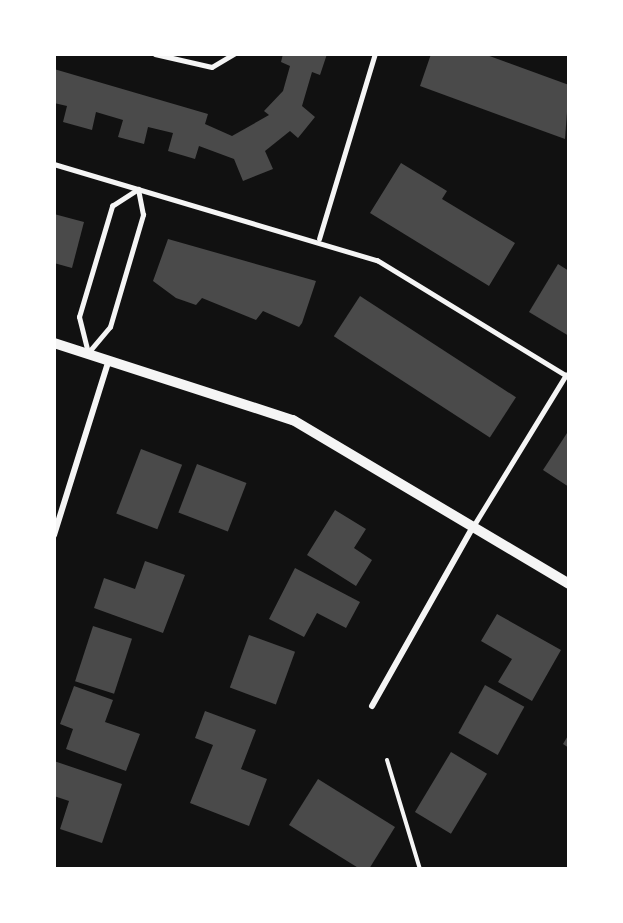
<!DOCTYPE html>
<style>
body{margin:0}
#map{position:relative;width:623px;height:923px;overflow:hidden;background:#111;font-family:Commissioner,sans-serif}
div>[style]{position:absolute}
[style*='--x']{left:calc(var(--x)*1px);top:calc(var(--y)*1px);width:calc(var(--w)*1px);rotate:calc(var(--a)*1deg)}
.building>*{inset:0;background:#4a4a4a;transform-origin:0 0}
.path>*{height:4px;margin:-2px;padding:0 2px;transform-origin:2px;border-radius:2px;background:#f5f5f5}
.service>*{height:4.5px;margin:-2.25px;padding:0 2.25px;transform-origin:2.25px;border-radius:2.25px;background:#f5f5f5}
.minor>*{height:6px;margin:-3px;padding:0 3px;transform-origin:3px;border-radius:3px;background:#f5f5f5}
.tertiary>*{height:10px;margin:-5px;padding:0 5px;transform-origin:5px;border-radius:5px;background:#f5f5f5}
span{translate:-50% -50%;white-space:nowrap;text-align:center;line-height:1.15;-webkit-text-stroke:4.5px #fff;paint-order:stroke}
.frame{position:absolute;inset:0;border:56px solid #fff;pointer-events:none}
</style>
<div id="map">
<div class="building">
<div style="clip-path:polygon(283px 54px,327px 54px,320px 75px,312px 72px,302px 106px,315px 117px,298px 138px,290px 131px,265px 151px,273px 169px,243px 181px,234px 159px,199px 146px,195px 159px,168px 151px,173px 133px,148px 127px,144px 144px,118px 137px,123px 120px,96px 112px,92px 130px,63px 122px,67px 106px,54px 103px,54px 69px,208px 114px,205px 124px,232px 136px,269px 115px,264px 111px,283px 91px,290px 66px,281px 62px)"></div>
<div style="clip-path:polygon(431px 54px,484px 54px,569px 85px,565px 139px,420px 86px)"></div>
<div style="clip-path:polygon(401px 163px,447px 191px,442px 199px,515px 243px,489px 286px,370px 213px)"></div>
<div style="clip-path:polygon(54px 214px,84px 222px,72px 268px,54px 263px)"></div>
<div style="clip-path:polygon(168px 239px,316px 281px,302px 323px,299px 327px,263px 311px,256px 320px,202px 298px,196px 305px,176px 298px,153px 281px)"></div>
<div style="clip-path:polygon(558px 264px,569px 271px,569px 336px,529px 312px)"></div>
<div style="left:360px;top:296px;width:186px;height:48px;rotate:33deg"></div>
<div style="clip-path:polygon(569px 430px,569px 487px,543px 470px)"></div>
<div style="left:141px;top:449px;width:44px;height:69px;rotate:21deg"></div>
<div style="left:197px;top:464px;width:53px;height:52px;rotate:21deg"></div>
<div style="clip-path:polygon(335px 510px,366px 529px,354px 548px,372px 560px,356px 586px,307px 555px)"></div>
<div style="clip-path:polygon(145px 561px,185px 575px,163px 633px,94px 608px,104px 578px,135px 589px)"></div>
<div style="clip-path:polygon(295px 568px,360px 602px,346px 628px,317px 613px,304px 637px,269px 619px)"></div>
<div style="clip-path:polygon(497px 614px,561px 650px,532px 701px,498px 682px,512px 659px,481px 641px)"></div>
<div style="left:93px;top:626px;width:41px;height:58px;rotate:18deg"></div>
<div style="left:249px;top:635px;width:49px;height:56px;rotate:20deg"></div>
<div style="left:485px;top:685px;width:45px;height:55px;rotate:29deg"></div>
<div style="clip-path:polygon(74px 686px,113px 700px,105px 722px,140px 734px,126px 771px,66px 749px,73px 729px,60px 724px)"></div>
<div style="clip-path:polygon(205px 711px,256px 730px,241px 769px,267px 779px,249px 826px,190px 803px,213px 745px,195px 738px)"></div>
<div style="clip-path:polygon(569px 734px,569px 748px,563px 744px)"></div>
<div style="left:451px;top:752px;width:42px;height:70px;rotate:31deg"></div>
<div style="clip-path:polygon(54px 761px,122px 784px,102px 843px,60px 829px,69px 801px,54px 796px)"></div>
<div style="clip-path:polygon(318px 779px,395px 827px,369px 869px,360px 869px,289px 825px)"></div>
</div>
<div class="path">
<div style="--x:387;--y:760;--w:114;--a:73.2"></div>
</div>
<div class="service">
<div style="--x:155;--y:54;--w:58;--a:12.8"></div>
<div style="--x:212;--y:67;--w:26;--a:-31"></div>
<div style="--x:54;--y:164;--w:337;--a:16.6"></div>
<div style="--x:377;--y:260;--w:225;--a:31.4"></div>
<div style="--x:319;--y:239;--w:193;--a:-73.2"></div>
<div style="--x:88;--y:353;--w:37;--a:-104"></div>
<div style="--x:79;--y:317;--w:116;--a:-73.4"></div>
<div style="--x:112;--y:206;--w:31;--a:-33"></div>
<div style="--x:88;--y:353;--w:34;--a:-50"></div>
<div style="--x:110;--y:327;--w:117;--a:-73.6"></div>
<div style="--x:143;--y:215;--w:26;--a:-101"></div>
<div style="--x:474;--y:525;--w:176;--a:-58.5"></div>
</div>
<div class="minor">
<div style="--x:54;--y:535;--w:183;--a:-72.6"></div>
<div style="--x:372;--y:706;--w:208;--a:-60.6"></div>
</div>
<div class="tertiary">
<div style="--x:54;--y:343;--w:251;--a:17.9"></div>
<div style="--x:293;--y:420;--w:321;--a:30.7"></div>
</div>
<div class="frame"></div>
</div>
